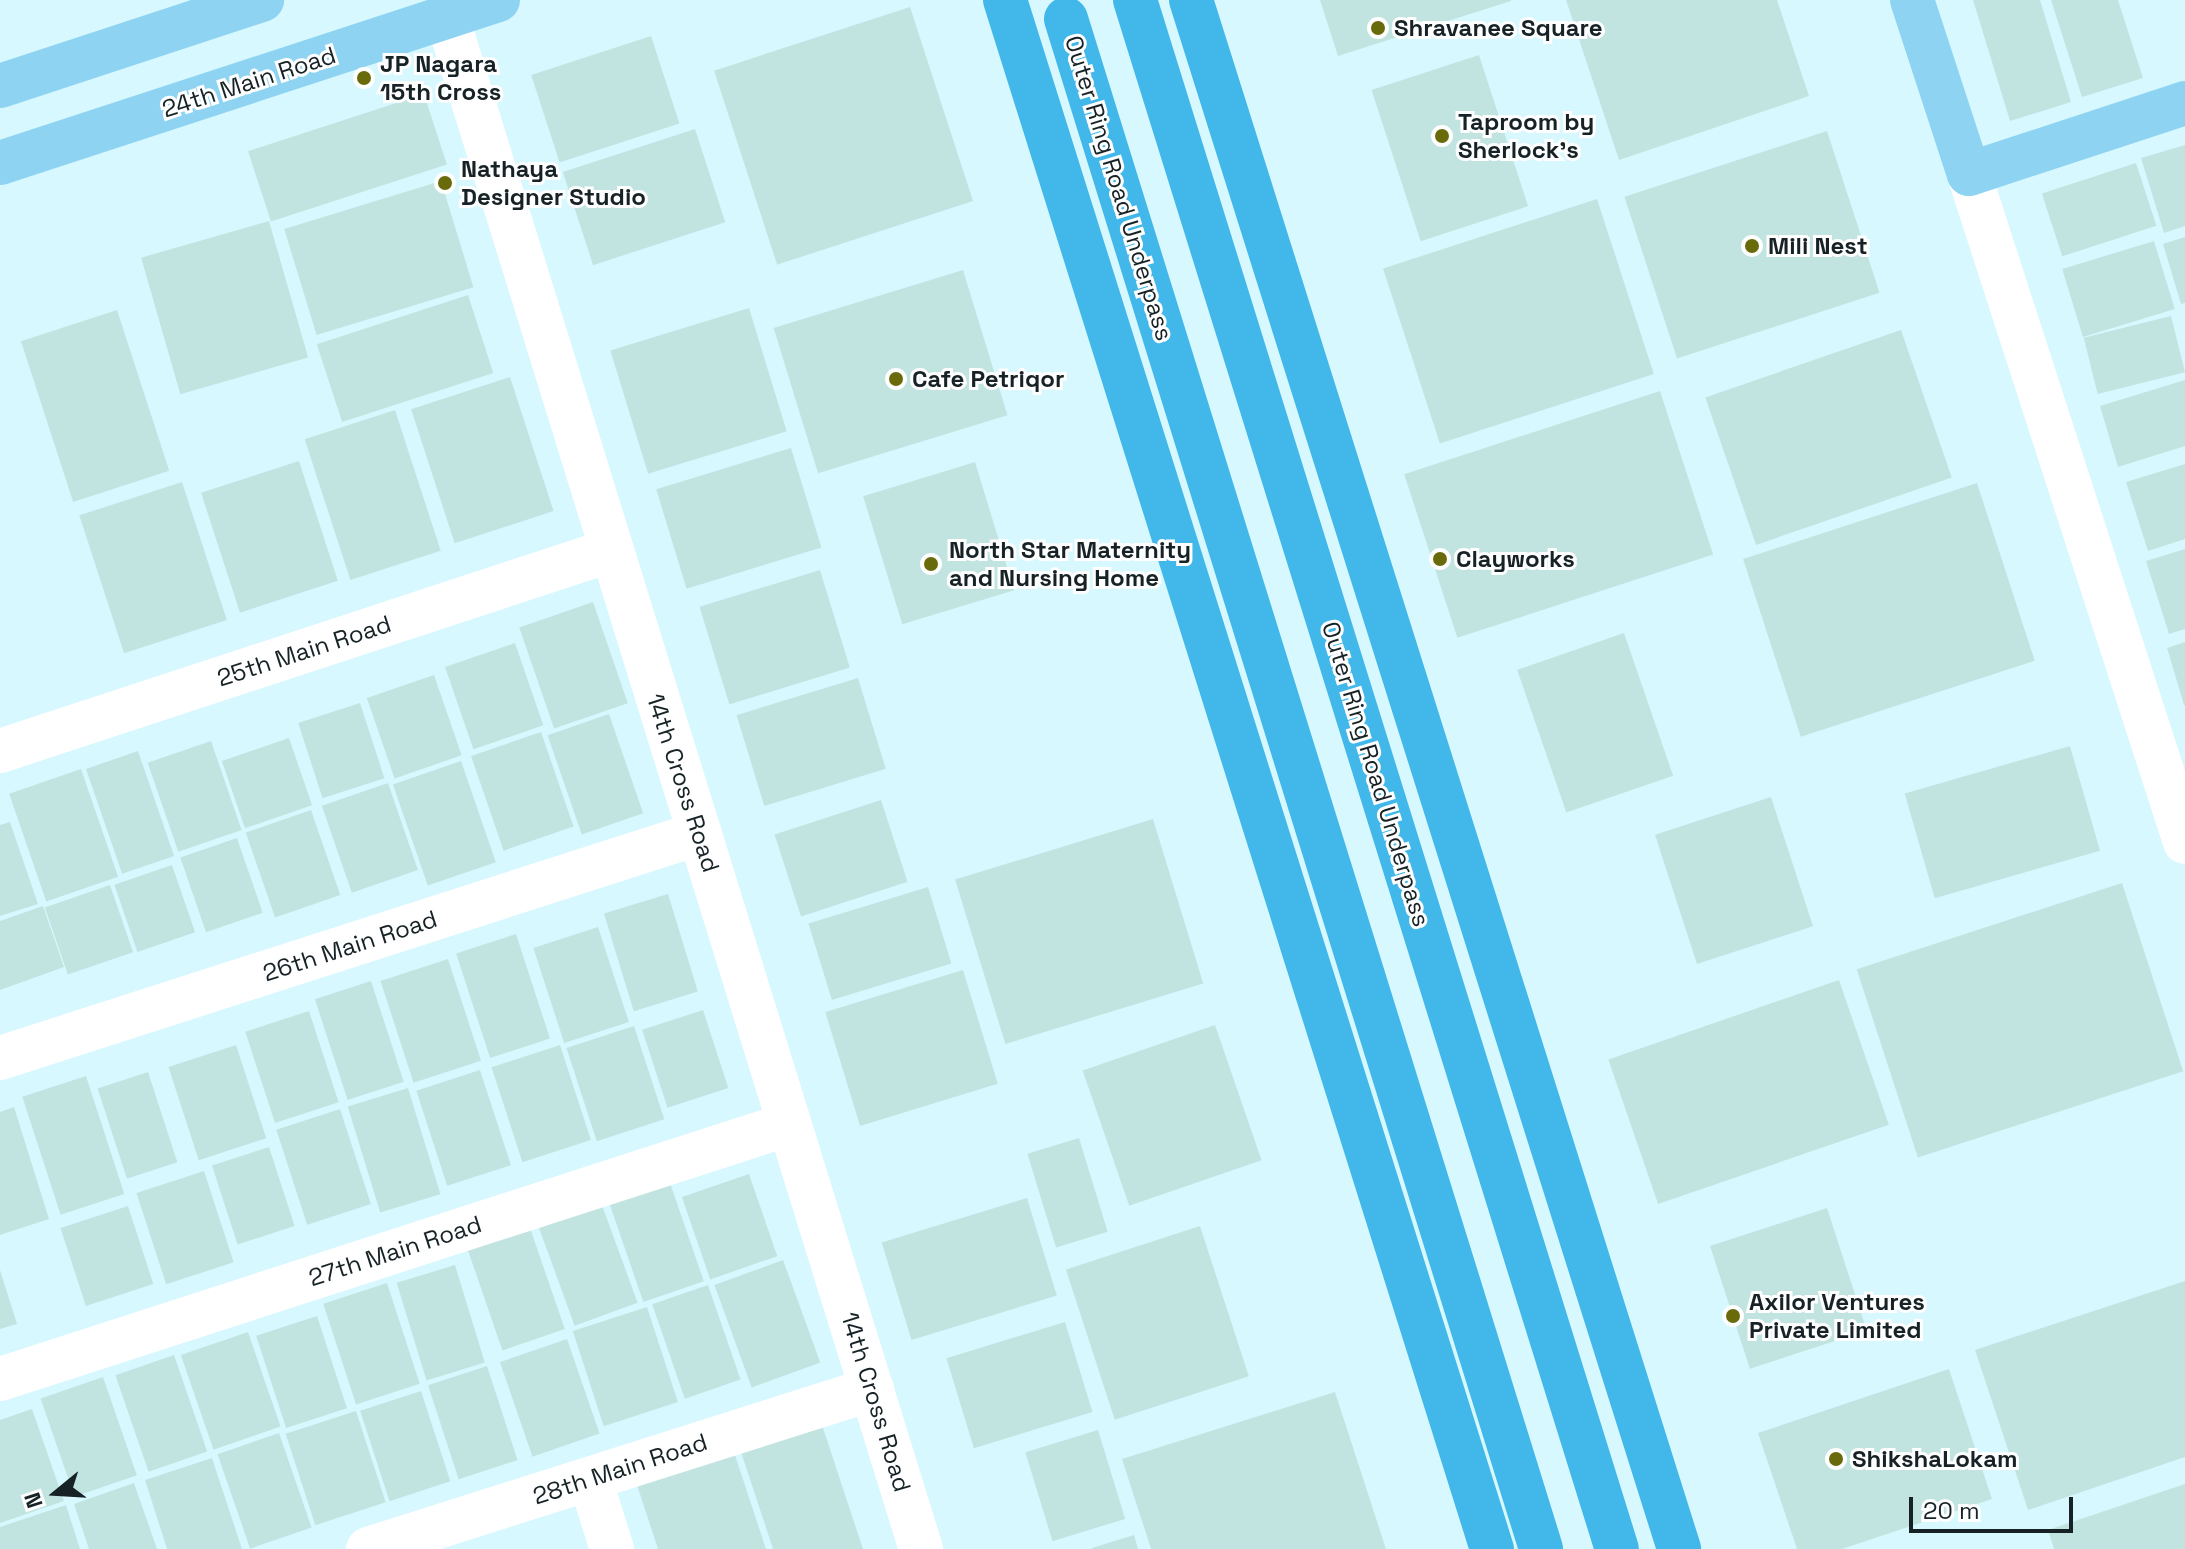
<!DOCTYPE html>
<style>
body{margin:0}
#map{position:relative;width:2185px;height:1549px;overflow:hidden;background:#d7f8ff;font-family:"Space Grotesk",sans-serif}
div>[style]{position:absolute}
[style*='--x']{left:calc(var(--x)*1px);top:calc(var(--y)*1px);width:calc(var(--w)*1px);rotate:calc(var(--a)*1deg)}
.building>*{inset:0;background:#c2e4e1;transform-origin:0 0}
.minor>*{height:44px;margin:-22px;padding:0 22px;transform-origin:22px;border-radius:22px;background:#fff}
.major>*{height:44px;margin:-22px;padding:0 22px;transform-origin:22px;border-radius:22px;background:#8ed4f2}
.highway>*{height:44px;margin:-22px;padding:0 22px;transform-origin:22px;border-radius:22px;background:#42b7e9}
.dots>*{width:22px;height:22px;translate:-50% -50%;box-sizing:border-box;border:4px solid #fefefe;border-radius:50%}
span{translate:-50% -50%;white-space:nowrap;text-align:center;line-height:1.15;-webkit-text-stroke:6px #fefefe;paint-order:stroke}
.poi-label{font-size:24px;color:#162225;font-weight:700}
.left{translate:0 -50%;text-align:left}
.street-label{font-size:24px;color:#162225}
.north{position:absolute;left:16px;top:1453px;width:80px;height:80px;-webkit-text-stroke:6px #fefefe;paint-order:stroke;rotate:252deg;font-size:22px;font-weight:700;line-height:32px;text-align:center;color:#162225}
.north::after{content:'';display:block;margin:auto;width:28px;height:36px;background:#162225;clip-path:polygon(50% 0,100% 100%,50% 72%,0 100%)}
.scale{position:absolute;left:1909px;top:1497px;width:164px;height:36px;box-sizing:border-box;border:4px solid #162225;border-top:0;padding-left:10px;font-size:24px;line-height:28px;white-space:nowrap;color:#162225;-webkit-text-stroke:6px #fefefe;paint-order:stroke}
</style>
<div id="map">
<div class="building">
<div style="clip-path:polygon(1320px 0,1511px 0,1511px 1px,1338px 56px)"></div>
<div style="clip-path:polygon(1566px 0,1777px 0,1809px 96px,1619px 160px)"></div>
<div style="clip-path:polygon(1973px 0,2040px 0,2071px 102px,2010px 121px)"></div>
<div style="clip-path:polygon(2051px 0,2118px 0,2143px 78px,2082px 97px)"></div>
<div style="left:910px;top:7px;width:204px;height:206px;rotate:72deg"></div>
<div style="left:651px;top:36px;width:92px;height:126px;rotate:72deg"></div>
<div style="left:1479px;top:55px;width:159px;height:113px;rotate:72deg"></div>
<div style="left:424px;top:94px;width:74px;height:185px;rotate:72deg"></div>
<div style="left:695px;top:129px;width:98px;height:139px;rotate:72deg"></div>
<div style="left:1827px;top:131px;width:170px;height:213px;rotate:72deg"></div>
<div style="clip-path:polygon(2185px 145px,2185px 226px,2164px 233px,2141px 158px)"></div>
<div style="left:2136px;top:163px;width:66px;height:99px;rotate:72deg"></div>
<div style="left:441px;top:181px;width:111px;height:164px;rotate:73deg"></div>
<div style="left:1597px;top:199px;width:184px;height:225px;rotate:72deg"></div>
<div style="left:269px;top:221px;width:142px;height:133px;rotate:74deg"></div>
<div style="clip-path:polygon(2185px 237px,2185px 303px,2181px 304px,2163px 244px)"></div>
<div style="left:2154px;top:241px;width:71px;height:96px;rotate:73deg"></div>
<div style="left:963px;top:270px;width:152px;height:198px;rotate:73deg"></div>
<div style="left:468px;top:295px;width:82px;height:159px;rotate:72deg"></div>
<div style="left:749px;top:308px;width:129px;height:145px;rotate:73deg"></div>
<div style="left:117px;top:310px;width:169px;height:101px;rotate:72deg"></div>
<div style="left:2171px;top:316px;width:58px;height:90px;rotate:76deg"></div>
<div style="left:1901px;top:330px;width:156px;height:207px;rotate:71deg"></div>
<div style="left:510px;top:377px;width:141px;height:104px;rotate:72deg"></div>
<div style="clip-path:polygon(2185px 380px,2185px 446px,2118px 467px,2100px 406px)"></div>
<div style="left:1660px;top:391px;width:172px;height:269px;rotate:72deg"></div>
<div style="left:395px;top:410px;width:148px;height:95px;rotate:72deg"></div>
<div style="left:791px;top:448px;width:104px;height:141px;rotate:73deg"></div>
<div style="left:299px;top:461px;width:126px;height:103px;rotate:72deg"></div>
<div style="left:975px;top:462px;width:134px;height:117px;rotate:73deg"></div>
<div style="clip-path:polygon(2185px 464px,2185px 539px,2148px 551px,2126px 482px)"></div>
<div style="left:182px;top:482px;width:145px;height:108px;rotate:72deg"></div>
<div style="left:1977px;top:483px;width:187px;height:246px;rotate:72deg"></div>
<div style="clip-path:polygon(2185px 549px,2185px 629px,2169px 634px,2146px 561px)"></div>
<div style="left:820px;top:570px;width:102px;height:126px;rotate:73deg"></div>
<div style="left:593px;top:602px;width:107px;height:78px;rotate:71deg"></div>
<div style="left:1624px;top:633px;width:151px;height:113px;rotate:71deg"></div>
<div style="clip-path:polygon(2185px 642px,2185px 705px,2184px 705px,2167px 648px)"></div>
<div style="left:515px;top:643px;width:87px;height:74px;rotate:71deg"></div>
<div style="left:434px;top:675px;width:85px;height:71px;rotate:71deg"></div>
<div style="left:858px;top:678px;width:95px;height:127px;rotate:73deg"></div>
<div style="left:360px;top:703px;width:79px;height:65px;rotate:72deg"></div>
<div style="left:609px;top:714px;width:105px;height:65px;rotate:71deg"></div>
<div style="left:541px;top:732px;width:100px;height:74px;rotate:71deg"></div>
<div style="left:289px;top:738px;width:71px;height:71px;rotate:71deg"></div>
<div style="left:211px;top:741px;width:94px;height:67px;rotate:71deg"></div>
<div style="left:2070px;top:746px;width:109px;height:172px;rotate:74deg"></div>
<div style="left:138px;top:751px;width:111px;height:55px;rotate:71deg"></div>
<div style="left:461px;top:761px;width:107px;height:72px;rotate:71deg"></div>
<div style="left:81px;top:769px;width:114px;height:76px;rotate:71deg"></div>
<div style="left:388px;top:783px;width:92px;height:70px;rotate:71deg"></div>
<div style="left:1771px;top:797px;width:136px;height:122px;rotate:72deg"></div>
<div style="left:881px;top:800px;width:86px;height:112px;rotate:72deg"></div>
<div style="left:311px;top:810px;width:90px;height:69px;rotate:71deg"></div>
<div style="left:1153px;top:819px;width:172px;height:207px;rotate:73deg"></div>
<div style="clip-path:polygon(10px 822px,38px 904px,0 916px,0 825px)"></div>
<div style="left:237px;top:838px;width:79px;height:60px;rotate:71deg"></div>
<div style="left:172px;top:865px;width:71px;height:61px;rotate:71deg"></div>
<div style="left:2122px;top:883px;width:198px;height:279px;rotate:72deg"></div>
<div style="left:110px;top:885px;width:71px;height:69px;rotate:71deg"></div>
<div style="left:928px;top:887px;width:80px;height:125px;rotate:73deg"></div>
<div style="left:668px;top:894px;width:102px;height:67px;rotate:73deg"></div>
<div style="clip-path:polygon(43px 906px,64px 967px,0 990px,0 921px)"></div>
<div style="left:598px;top:927px;width:100px;height:68px;rotate:72deg"></div>
<div style="left:516px;top:934px;width:110px;height:63px;rotate:72deg"></div>
<div style="left:448px;top:959px;width:107px;height:71px;rotate:72deg"></div>
<div style="left:963px;top:970px;width:119px;height:144px;rotate:73deg"></div>
<div style="left:1839px;top:980px;width:153px;height:244px;rotate:71deg"></div>
<div style="left:371px;top:981px;width:106px;height:59px;rotate:72deg"></div>
<div style="left:703px;top:1010px;width:82px;height:64px;rotate:72deg"></div>
<div style="left:309px;top:1011px;width:96px;height:67px;rotate:72deg"></div>
<div style="left:1215px;top:1025px;width:143px;height:140px;rotate:71deg"></div>
<div style="left:634px;top:1026px;width:98px;height:71px;rotate:72deg"></div>
<div style="left:236px;top:1045px;width:98px;height:71px;rotate:72deg"></div>
<div style="left:560px;top:1045px;width:100px;height:72px;rotate:72deg"></div>
<div style="left:480px;top:1070px;width:100px;height:67px;rotate:72deg"></div>
<div style="left:148px;top:1072px;width:95px;height:53px;rotate:72deg"></div>
<div style="left:86px;top:1076px;width:124px;height:67px;rotate:72deg"></div>
<div style="left:408px;top:1088px;width:111px;height:63px;rotate:73deg"></div>
<div style="clip-path:polygon(14px 1107px,49px 1219px,0 1235px,0 1112px)"></div>
<div style="left:340px;top:1109px;width:100px;height:67px;rotate:72deg"></div>
<div style="left:1079px;top:1138px;width:98px;height:54px;rotate:73deg"></div>
<div style="left:269px;top:1147px;width:83px;height:60px;rotate:72deg"></div>
<div style="left:204px;top:1171px;width:96px;height:71px;rotate:72deg"></div>
<div style="left:749px;top:1174px;width:87px;height:71px;rotate:71deg"></div>
<div style="left:669px;top:1180px;width:107px;height:64px;rotate:71deg"></div>
<div style="left:1027px;top:1198px;width:102px;height:152px;rotate:73deg"></div>
<div style="left:602px;top:1205px;width:104px;height:67px;rotate:70deg"></div>
<div style="left:128px;top:1206px;width:82px;height:71px;rotate:72deg"></div>
<div style="left:1827px;top:1208px;width:129px;height:123px;rotate:72deg"></div>
<div style="left:529px;top:1225px;width:110px;height:66px;rotate:71deg"></div>
<div style="left:1200px;top:1226px;width:158px;height:141px;rotate:72deg"></div>
<div style="left:783px;top:1260px;width:109px;height:73px;rotate:70deg"></div>
<div style="left:455px;top:1265px;width:102px;height:61px;rotate:73deg"></div>
<div style="clip-path:polygon(0 1270px,17px 1324px,0 1329px)"></div>
<div style="clip-path:polygon(2185px 1281px,2185px 1457px,2028px 1510px,1975px 1350px)"></div>
<div style="left:387px;top:1283px;width:106px;height:67px;rotate:72deg"></div>
<div style="left:708px;top:1285px;width:100px;height:59px;rotate:71deg"></div>
<div style="left:647px;top:1307px;width:100px;height:78px;rotate:72deg"></div>
<div style="left:317px;top:1316px;width:97px;height:64px;rotate:72deg"></div>
<div style="left:1065px;top:1322px;width:94px;height:124px;rotate:73deg"></div>
<div style="left:248px;top:1332px;width:100px;height:71px;rotate:71deg"></div>
<div style="left:567px;top:1339px;width:100px;height:71px;rotate:71deg"></div>
<div style="left:174px;top:1355px;width:102px;height:62px;rotate:71deg"></div>
<div style="left:487px;top:1366px;width:99px;height:62px;rotate:72deg"></div>
<div style="clip-path:polygon(1949px 1369px,1992px 1499px,1842px 1549px,1797px 1549px,1758px 1433px)"></div>
<div style="left:103px;top:1377px;width:104px;height:66px;rotate:71deg"></div>
<div style="left:421px;top:1391px;width:95px;height:64px;rotate:72deg"></div>
<div style="clip-path:polygon(1335px 1392px,1386px 1549px,1151px 1549px,1122px 1459px)"></div>
<div style="clip-path:polygon(32px 1409px,64px 1501px,0 1523px,0 1420px)"></div>
<div style="left:356px;top:1411px;width:96px;height:74px;rotate:72deg"></div>
<div style="clip-path:polygon(822px 1425px,863px 1549px,773px 1549px,741px 1452px)"></div>
<div style="left:1098px;top:1430px;width:93px;height:76px;rotate:73deg"></div>
<div style="left:279px;top:1433px;width:100px;height:65px;rotate:71deg"></div>
<div style="clip-path:polygon(734px 1452px,766px 1549px,658px 1549px,637px 1485px)"></div>
<div style="clip-path:polygon(212px 1458px,242px 1549px,167px 1549px,145px 1480px)"></div>
<div style="clip-path:polygon(134px 1483px,157px 1549px,89px 1549px,74px 1504px)"></div>
<div style="clip-path:polygon(2185px 1484px,2185px 1549px,2054px 1549px,2048px 1530px)"></div>
<div style="clip-path:polygon(66px 1505px,80px 1549px,0 1549px,0 1527px)"></div>
<div style="clip-path:polygon(1134px 1535px,1138px 1549px,1092px 1549px,1092px 1548px)"></div>
</div>
<div class="minor">
<div style="--x:447;--y:17;--w:1604;--a:72.81"></div>
<div style="--x:1969;--y:174;--w:702;--a:72.08"></div>
<div style="--x:0;--y:751;--w:641;--a:-18.18"></div>
<div style="--x:0;--y:1058;--w:735;--a:-17.82"></div>
<div style="--x:0;--y:1379;--w:829;--a:-17.91"></div>
<div style="--x:590;--y:1479;--w:73;--a:72.6"></div>
<div style="--x:368;--y:1549;--w:529;--a:-17.61"></div>
</div>
<div class="major">
<div style="--x:1912;--y:0;--w:183;--a:71.9"></div>
<div style="--x:1969;--y:174;--w:227;--a:-18.2"></div>
<div style="--x:0;--y:86;--w:276;--a:-18.2"></div>
<div style="--x:0;--y:163;--w:524;--a:-18.12"></div>
</div>
<div class="highway">
<div style="--x:1005;--y:0;--w:1624;--a:72.55"></div>
<div style="--x:1135;--y:0;--w:1622;--a:72.72"></div>
<div style="--x:1191;--y:0;--w:1624;--a:72.51"></div>
<div style="--x:1066;--y:19;--w:1602;--a:72.75"></div>
</div>
<div class="dots">
<div style="left:1378px;top:28px;background:#696b0b"></div>
<div style="left:364px;top:78px;background:#696b0b"></div>
<div style="left:1442px;top:136px;background:#696b0b"></div>
<div style="left:445px;top:183px;background:#696b0b"></div>
<div style="left:1752px;top:246px;background:#696b0b"></div>
<div style="left:896px;top:379px;background:#696b0b"></div>
<div style="left:1440px;top:559px;background:#696b0b"></div>
<div style="left:931px;top:564px;background:#696b0b"></div>
<div style="left:1733px;top:1316px;background:#696b0b"></div>
<div style="left:1836px;top:1459px;background:#696b0b"></div>
</div>
<div class="poi-label">
<span class="left" style="left:1394px;top:28px">Shravanee Square</span>
<span class="left" style="left:380px;top:78px">JP Nagara<br>15th Cross</span>
<span class="left" style="left:1458px;top:136px">Taproom by<br>Sherlock's</span>
<span class="left" style="left:461px;top:183px">Nathaya<br>Designer Studio</span>
<span class="left" style="left:1768px;top:246px">Mili Nest</span>
<span class="left" style="left:912px;top:379px">Cafe Petriqor</span>
<span class="left" style="left:949px;top:564px">North Star Maternity<br>and Nursing Home</span>
<span class="left" style="left:1456px;top:559px">Clayworks</span>
<span class="left" style="left:1749px;top:1316px">Axilor Ventures<br>Private Limited</span>
<span class="left" style="left:1852px;top:1459px">ShikshaLokam</span>
</div>
<div class="street-label">
<span style="left:249px;top:82px;rotate:-18deg">24th Main Road</span>
<span style="left:1119px;top:188px;rotate:73deg">Outer Ring Road Underpass</span>
<span style="left:304px;top:651px;rotate:-18deg">25th Main Road</span>
<span style="left:1376px;top:774px;rotate:73deg">Outer Ring Road Underpass</span>
<span style="left:683px;top:783px;rotate:72deg">14th Cross Road</span>
<span style="left:350px;top:946px;rotate:-18deg">26th Main Road</span>
<span style="left:395px;top:1251px;rotate:-18deg">27th Main Road</span>
<span style="left:876px;top:1402px;rotate:73deg">14th Cross Road</span>
<span style="left:620px;top:1469px;rotate:-18deg">28th Main Road</span>
</div>
<div class="north">N</div>
<div class="scale">20 m</div>
</div>
